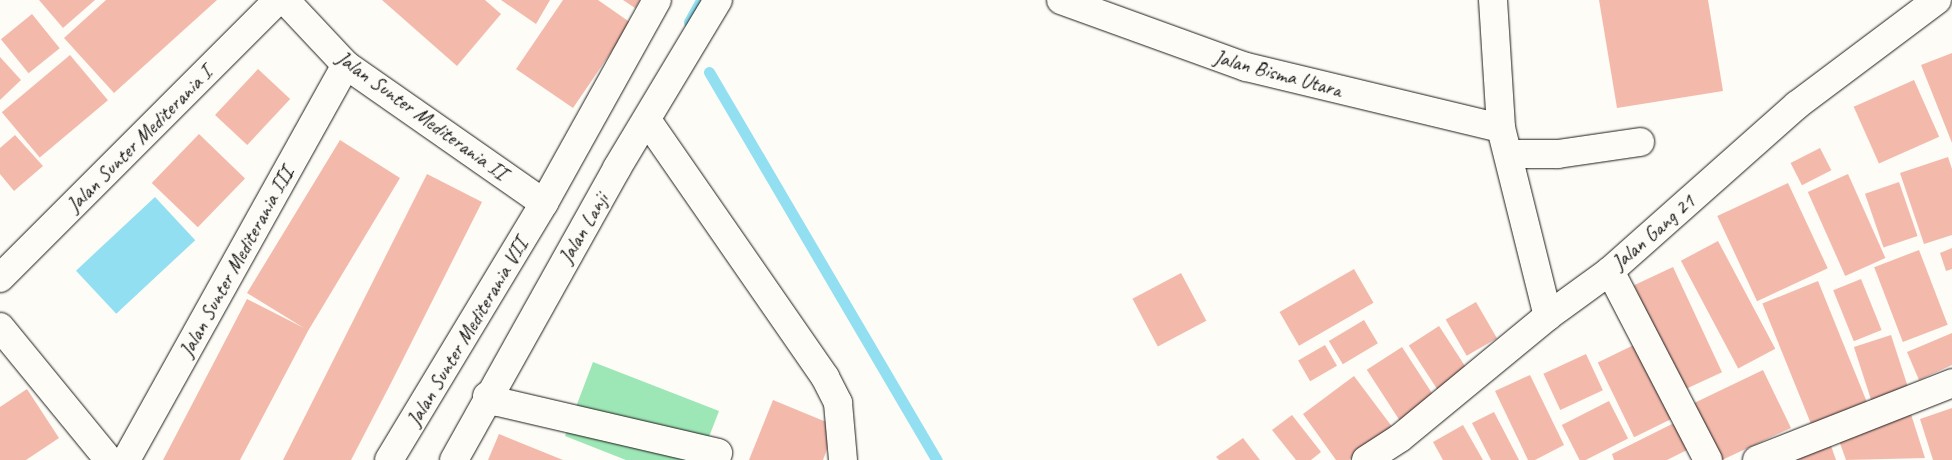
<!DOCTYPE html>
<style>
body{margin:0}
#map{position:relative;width:1952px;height:460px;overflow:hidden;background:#fdfcf7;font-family:Caveat,sans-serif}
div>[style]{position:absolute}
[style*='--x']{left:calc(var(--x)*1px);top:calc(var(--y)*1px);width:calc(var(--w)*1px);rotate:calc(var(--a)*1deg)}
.green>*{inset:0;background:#9de6b5}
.water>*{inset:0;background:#91dff0;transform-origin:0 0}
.stream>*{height:11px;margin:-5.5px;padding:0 5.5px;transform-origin:5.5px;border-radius:5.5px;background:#91dff0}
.building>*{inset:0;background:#f3baac;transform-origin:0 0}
.roads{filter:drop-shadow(0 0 1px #1c1c1c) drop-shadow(0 0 1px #1c1c1c)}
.minor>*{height:28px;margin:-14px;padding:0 14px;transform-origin:14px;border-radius:14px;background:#fdfcf7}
span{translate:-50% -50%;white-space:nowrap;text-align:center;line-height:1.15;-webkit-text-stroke:4px #fdfcf7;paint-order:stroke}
.street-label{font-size:21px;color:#1c1c1c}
</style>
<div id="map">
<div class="green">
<div style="clip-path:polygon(593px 362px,719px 411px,700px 460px,626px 460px,565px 436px)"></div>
</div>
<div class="water">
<div style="left:155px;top:197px;width:59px;height:108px;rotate:47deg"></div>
</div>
<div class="stream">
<div style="--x:689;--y:22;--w:25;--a:-61"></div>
<div style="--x:709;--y:72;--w:450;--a:59.6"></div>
</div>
<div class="building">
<div style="clip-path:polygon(39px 0,95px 0,63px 28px)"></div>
<div style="clip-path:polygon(106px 0,217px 0,114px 93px,64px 38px)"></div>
<div style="clip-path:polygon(382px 0,485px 0,501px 14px,457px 66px)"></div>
<div style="clip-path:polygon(501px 0,550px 0,536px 24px)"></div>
<div style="clip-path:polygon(563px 0,598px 0,631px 23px,573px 108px,516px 69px)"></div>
<div style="clip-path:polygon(623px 0,640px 0,635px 8px)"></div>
<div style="clip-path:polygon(1599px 0,1708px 0,1723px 91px,1617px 108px)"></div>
<div style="left:32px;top:14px;width:44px;height:40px;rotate:51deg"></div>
<div style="clip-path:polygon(1952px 53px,1952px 143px,1921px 65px)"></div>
<div style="left:70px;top:55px;width:59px;height:89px;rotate:50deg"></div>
<div style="clip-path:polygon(0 57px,21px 80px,0 100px)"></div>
<div style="left:258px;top:69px;width:44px;height:63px;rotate:43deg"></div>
<div style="left:1914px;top:80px;width:62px;height:66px;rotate:66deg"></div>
<div style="left:199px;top:134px;width:64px;height:68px;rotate:44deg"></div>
<div style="clip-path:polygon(15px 135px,43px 166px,14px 191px,0 174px,0 148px)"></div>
<div style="clip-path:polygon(340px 140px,400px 178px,308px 331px,240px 460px,163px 460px,247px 299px,304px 328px,247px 293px)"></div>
<div style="left:1820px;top:148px;width:25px;height:33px;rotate:63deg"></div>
<div style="clip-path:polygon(1948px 157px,1952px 169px,1952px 235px,1924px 244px,1900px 173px)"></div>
<div style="clip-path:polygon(427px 174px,482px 202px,391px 383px,351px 460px,283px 460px)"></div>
<div style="left:1848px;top:174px;width:92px;height:44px;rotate:66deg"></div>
<div style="left:1899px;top:182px;width:57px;height:36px;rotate:71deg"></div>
<div style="left:1788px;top:183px;width:94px;height:78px;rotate:65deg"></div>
<div style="left:1718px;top:241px;width:122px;height:42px;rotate:62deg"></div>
<div style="clip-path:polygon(1952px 248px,1952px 269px,1946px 271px,1940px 253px)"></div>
<div style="left:1919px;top:250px;width:80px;height:48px;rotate:69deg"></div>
<div style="left:1673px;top:267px;width:116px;height:43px;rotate:65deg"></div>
<div style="left:1354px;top:269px;width:39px;height:86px;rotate:60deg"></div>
<div style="left:1181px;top:273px;width:54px;height:55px;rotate:62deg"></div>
<div style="left:1861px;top:279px;width:55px;height:30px;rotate:68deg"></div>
<div style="left:1818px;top:281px;width:130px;height:60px;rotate:68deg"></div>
<div style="left:1476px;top:302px;width:42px;height:35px;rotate:60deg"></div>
<div style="left:1364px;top:320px;width:27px;height:41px;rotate:59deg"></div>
<div style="left:1439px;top:326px;width:62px;height:36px;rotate:57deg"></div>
<div style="clip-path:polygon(1952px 333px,1952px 365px,1919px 380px,1907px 352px)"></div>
<div style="left:1891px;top:335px;width:60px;height:39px;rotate:72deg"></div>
<div style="left:1640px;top:342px;width:83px;height:47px;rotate:64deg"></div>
<div style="left:1325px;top:345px;width:24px;height:31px;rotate:60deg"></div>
<div style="left:1402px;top:347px;width:64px;height:42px;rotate:57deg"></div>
<div style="left:1586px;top:354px;width:40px;height:47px;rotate:65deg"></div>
<div style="clip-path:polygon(1763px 370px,1791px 428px,1722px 460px,1715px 460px,1690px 405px)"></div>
<div style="clip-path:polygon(1530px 375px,1564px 445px,1535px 460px,1528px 460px,1495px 391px)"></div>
<div style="clip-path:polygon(1354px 376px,1393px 428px,1349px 460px,1336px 460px,1303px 414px)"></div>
<div style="clip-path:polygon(27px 389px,59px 438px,26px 460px,0 460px,0 407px)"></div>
<div style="clip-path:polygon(773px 400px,836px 426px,823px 460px,749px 460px)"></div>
<div style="left:1609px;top:401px;width:42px;height:53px;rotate:63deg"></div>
<div style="clip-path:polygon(1909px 408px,1925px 458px,1846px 460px,1836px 432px)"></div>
<div style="clip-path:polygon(1952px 408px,1952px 460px,1933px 460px,1920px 419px)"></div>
<div style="clip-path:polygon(1494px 412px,1519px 460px,1491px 460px,1472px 423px)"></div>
<div style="clip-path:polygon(1292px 415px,1321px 452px,1311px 460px,1296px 460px,1272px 430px)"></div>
<div style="clip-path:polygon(1676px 422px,1689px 449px,1667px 460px,1614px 460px,1612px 454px)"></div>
<div style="clip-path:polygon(1463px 425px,1483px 460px,1443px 460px,1433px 442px)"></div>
<div style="clip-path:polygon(499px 434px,563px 460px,488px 460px)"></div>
<div style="clip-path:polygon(1243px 438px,1260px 460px,1219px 460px,1216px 457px)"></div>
<div style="clip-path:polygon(1830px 443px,1836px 460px,1783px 460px)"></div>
</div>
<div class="roads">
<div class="minor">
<div style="--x:285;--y:0;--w:89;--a:46.8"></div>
<div style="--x:346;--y:65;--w:241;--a:34.9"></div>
<div style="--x:1061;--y:0;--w:197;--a:19.9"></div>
<div style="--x:1246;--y:67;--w:262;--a:13.5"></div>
<div style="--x:1493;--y:0;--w:128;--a:86.4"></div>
<div style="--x:1501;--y:128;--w:194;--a:76"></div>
<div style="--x:647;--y:120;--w:313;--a:55.3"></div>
<div style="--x:825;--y:377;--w:29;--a:63"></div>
<div style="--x:838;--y:403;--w:57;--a:85"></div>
<div style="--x:1508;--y:154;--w:50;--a:0"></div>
<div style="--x:1558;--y:154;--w:83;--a:-8.3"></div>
<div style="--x:1610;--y:271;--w:213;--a:62.6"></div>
<div style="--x:0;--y:278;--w:393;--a:-45"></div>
<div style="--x:0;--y:327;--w:172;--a:50.7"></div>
<div style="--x:487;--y:396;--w:13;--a:27"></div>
<div style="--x:499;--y:402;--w:225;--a:13.1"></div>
<div style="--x:126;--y:460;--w:452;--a:-60.9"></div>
<div style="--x:389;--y:460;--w:300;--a:-58.9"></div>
<div style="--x:544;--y:203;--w:232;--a:-60.9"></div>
<div style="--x:454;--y:460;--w:334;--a:-60.8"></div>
<div style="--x:617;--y:168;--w:196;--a:-59"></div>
<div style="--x:1366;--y:460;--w:40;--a:-32.9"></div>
<div style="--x:1400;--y:438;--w:192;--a:-39.5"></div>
<div style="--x:1548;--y:316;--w:77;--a:-36"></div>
<div style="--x:1610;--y:271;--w:250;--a:-41.6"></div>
<div style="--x:1797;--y:105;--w:175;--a:-36.9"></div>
<div style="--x:1757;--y:460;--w:210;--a:-21.5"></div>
</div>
</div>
<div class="street-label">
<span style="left:1278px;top:73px;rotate:15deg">Jalan Bisma Utara</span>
<span style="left:422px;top:115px;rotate:36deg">Jalan Sunter Mediterania II</span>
<span style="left:139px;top:139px;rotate:-45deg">Jalan Sunter Mediterania I</span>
<span style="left:583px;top:228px;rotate:-60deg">Jalan Lanji</span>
<span style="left:1653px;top:232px;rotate:-41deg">Jalan Gang 21</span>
<span style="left:236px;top:262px;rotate:-61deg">Jalan Sunter Mediterania III</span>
<span style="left:467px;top:332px;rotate:-59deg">Jalan Sunter Mediterania VII</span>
</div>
</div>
